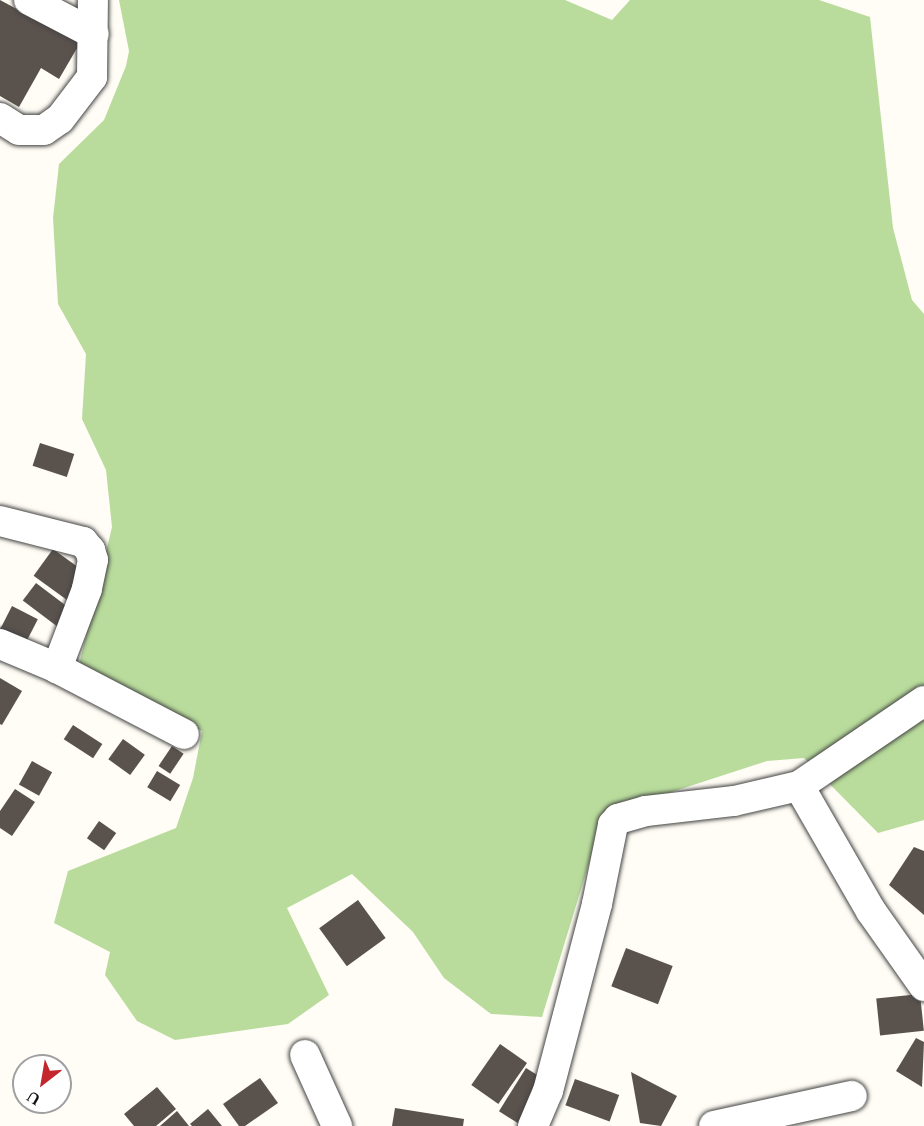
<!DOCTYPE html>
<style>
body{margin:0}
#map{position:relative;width:924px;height:1126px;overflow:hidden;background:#fffdf5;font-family:Spectral,serif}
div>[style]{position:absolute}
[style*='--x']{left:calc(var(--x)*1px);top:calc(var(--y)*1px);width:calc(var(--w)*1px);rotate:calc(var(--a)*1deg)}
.forest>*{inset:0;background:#b9dc9c}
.building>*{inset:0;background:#5a524d;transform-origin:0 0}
.roads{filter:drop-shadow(0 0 2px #444) drop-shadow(0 0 2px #444)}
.minor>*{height:30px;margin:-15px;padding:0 15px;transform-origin:15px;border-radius:15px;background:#fff}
span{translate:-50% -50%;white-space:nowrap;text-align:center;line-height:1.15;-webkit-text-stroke:6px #fff;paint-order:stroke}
.north{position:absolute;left:12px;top:1054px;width:60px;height:60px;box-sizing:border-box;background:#fff;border:2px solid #a0a0a0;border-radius:50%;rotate:211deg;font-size:16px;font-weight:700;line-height:24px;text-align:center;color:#111}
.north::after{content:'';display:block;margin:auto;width:21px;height:27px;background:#c4262e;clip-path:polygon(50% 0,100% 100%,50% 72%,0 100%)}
</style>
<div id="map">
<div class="forest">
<div style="clip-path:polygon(119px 0,565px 0,612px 20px,630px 0,819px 0,870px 17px,893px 228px,912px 300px,924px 314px,924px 820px,878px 833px,804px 758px,767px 761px,604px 814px,542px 1017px,491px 1014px,444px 978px,413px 932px,352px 874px,287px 908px,329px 995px,288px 1024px,175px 1040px,137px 1021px,105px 975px,110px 952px,54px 923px,68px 871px,176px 828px,193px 778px,202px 731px,78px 669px,112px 527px,106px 470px,82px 419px,86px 354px,58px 304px,53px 218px,59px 164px,104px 120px,126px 66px,129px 51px)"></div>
</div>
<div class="building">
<div style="clip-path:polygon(0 0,80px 43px,59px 79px,41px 68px,19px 107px,0 96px)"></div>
<div style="left:40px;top:443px;width:36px;height:24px;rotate:18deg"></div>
<div style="left:53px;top:549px;width:43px;height:33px;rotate:36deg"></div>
<div style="left:36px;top:583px;width:44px;height:22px;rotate:37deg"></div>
<div style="left:12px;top:606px;width:29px;height:28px;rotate:27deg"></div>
<div style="clip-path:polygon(0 678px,22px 691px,2px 725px,0 724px)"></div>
<div style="left:73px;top:725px;width:35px;height:17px;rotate:33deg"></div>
<div style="left:123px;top:739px;width:27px;height:25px;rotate:36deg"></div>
<div style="left:172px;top:746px;width:14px;height:24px;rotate:34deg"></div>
<div style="left:32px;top:761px;width:23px;height:27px;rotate:29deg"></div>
<div style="left:157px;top:771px;width:27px;height:19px;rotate:31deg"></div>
<div style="clip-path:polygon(15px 789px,35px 802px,12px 836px,0 828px,0 811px)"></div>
<div style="left:99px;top:821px;width:21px;height:21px;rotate:35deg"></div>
<div style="clip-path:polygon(914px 847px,924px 851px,924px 915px,889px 885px)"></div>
<div style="left:358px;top:900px;width:47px;height:48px;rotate:54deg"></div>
<div style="left:626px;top:948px;width:50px;height:41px;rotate:21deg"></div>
<div style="left:920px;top:994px;width:37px;height:44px;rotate:84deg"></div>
<div style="clip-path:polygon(916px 1038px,924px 1042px,922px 1087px,896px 1071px)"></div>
<div style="left:500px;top:1044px;width:33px;height:50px;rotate:35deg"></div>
<div style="left:526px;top:1068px;width:25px;height:51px;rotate:32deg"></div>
<div style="clip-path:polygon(631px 1072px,677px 1096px,661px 1126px,640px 1123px)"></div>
<div style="clip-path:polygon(260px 1078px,278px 1103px,245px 1126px,239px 1126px,223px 1104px)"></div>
<div style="left:575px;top:1079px;width:47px;height:28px;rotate:20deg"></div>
<div style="clip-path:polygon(157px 1087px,176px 1109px,156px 1126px,134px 1126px,124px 1114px)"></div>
<div style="clip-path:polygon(395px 1108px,464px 1119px,463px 1126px,392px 1126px)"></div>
<div style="clip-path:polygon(208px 1109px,222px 1126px,192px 1126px,190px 1124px)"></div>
<div style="clip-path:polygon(177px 1111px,189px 1126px,160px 1126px)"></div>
</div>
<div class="roads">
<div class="minor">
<div style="--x:29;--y:0;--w:73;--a:27.6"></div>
<div style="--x:0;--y:118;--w:22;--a:32"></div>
<div style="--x:19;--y:130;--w:25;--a:0"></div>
<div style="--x:44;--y:130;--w:19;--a:-35"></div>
<div style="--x:60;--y:119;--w:53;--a:-52.7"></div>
<div style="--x:92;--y:77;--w:77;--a:-89.3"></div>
<div style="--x:0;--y:521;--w:86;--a:14.2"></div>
<div style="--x:83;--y:542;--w:11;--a:49"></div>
<div style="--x:90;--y:550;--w:10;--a:73"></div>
<div style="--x:93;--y:560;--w:30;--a:102"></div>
<div style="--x:87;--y:589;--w:85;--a:110.8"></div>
<div style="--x:0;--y:644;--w:62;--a:22.8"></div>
<div style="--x:57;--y:668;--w:143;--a:27.5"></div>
<div style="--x:799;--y:786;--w:144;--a:60.1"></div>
<div style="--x:871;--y:911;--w:92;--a:54.8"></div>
<div style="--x:305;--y:1055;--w:78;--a:65.7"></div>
<div style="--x:533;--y:1126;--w:38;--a:-67"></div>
<div style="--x:548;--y:1091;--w:193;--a:-75.3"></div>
<div style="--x:597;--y:904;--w:81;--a:-78.6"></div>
<div style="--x:613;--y:825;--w:8;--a:-50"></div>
<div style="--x:618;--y:819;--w:29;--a:-16"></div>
<div style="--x:646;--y:811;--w:89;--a:-6.5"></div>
<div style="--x:734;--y:801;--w:67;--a:-13"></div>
<div style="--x:799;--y:786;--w:151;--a:-34.2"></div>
<div style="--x:714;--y:1126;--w:141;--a:-12.3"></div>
</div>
</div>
<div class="north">U</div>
</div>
